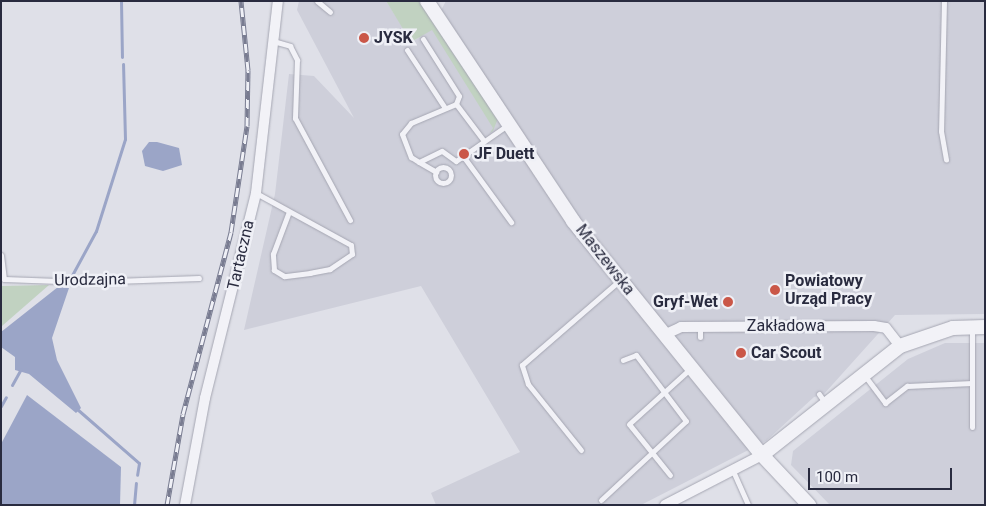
<!DOCTYPE html>
<meta charset="utf-8">
<style>
body{margin:0}
#map{position:relative;width:986px;height:506px;overflow:hidden;background:#dfe0e8;font-family:Roboto,sans-serif}
div>[style]{position:absolute}
[style*='--x']{left:calc(var(--x)*1px);top:calc(var(--y)*1px);width:calc(var(--w)*1px);rotate:calc(var(--a)*1deg)}
.built>*{inset:0;background:#cecfda}
.green>*{inset:0;background:#c1d2c1}
.water>*{inset:0;background:#9ba5c7}
.stream>*{height:3px;margin:-1.5px;padding:0 1.5px;transform-origin:1.5px;border-radius:1.5px;background:#9ba5c7}
.roads{filter:drop-shadow(0 0 1px #a5a6b2) drop-shadow(0 0 1px #a5a6b2)}
.service>*{height:5px;margin:-2.5px;padding:0 2.5px;transform-origin:2.5px;border-radius:2.5px;background:#f2f2f7}
.service>.ring{margin:-2.5px;padding:0;box-sizing:content-box;background:none;border:5px solid #f2f2f7;border-radius:50%}
.minor>*{height:10px;margin:-5px;padding:0 5px;transform-origin:5px;border-radius:5px;background:#f2f2f7}
.tertiary>*{height:14px;margin:-7px;padding:0 7px;transform-origin:7px;border-radius:7px;background:#f2f2f7}
.rail>*{height:5px;margin-top:-2.5px;transform-origin:0;background:repeating-linear-gradient(90deg,#eff0f6 0 9px,#797c91 0 18px);box-sizing:border-box;border-block:1px solid #797c91}
.dots>*{width:14px;height:14px;translate:-50% -50%;box-sizing:border-box;border:2px solid #eff0f6;border-radius:50%}
span{translate:-50% -50%;white-space:nowrap;text-align:center;line-height:1.15;-webkit-text-stroke:5px #eff0f6;paint-order:stroke}
.poi-label{font-size:16px;color:#292b3f;font-weight:700}
.left{translate:0 -50%;text-align:left}
.right{translate:-100% -50%;text-align:right}
.street-label{font-size:16px;color:#292b3f}
.frame{position:absolute;inset:0;border:2px solid #292b3f;pointer-events:none}
.scale{position:absolute;left:808px;top:468px;width:144px;height:22px;box-sizing:border-box;border:2px solid #292b3f;border-top:0;padding-left:6px;font-size:15px;line-height:18px;white-space:nowrap;color:#292b3f;-webkit-text-stroke:4px #eff0f6;paint-order:stroke}
</style>
<div id="map">
<div class="built">
<div style="clip-path:polygon(299px 1px,386px 1px,412px 42px,431px 29px,446px 1px,985px 1px,985px 314px,895px 315px,824px 394px,814px 397px,766px 441px,641px 505px,436px 505px,431px 493px,520px 452px,421px 286px,244px 330px,275px 194px,289px 74px,314px 76px,354px 118px,297px 10px)"></div>
<div style="clip-path:polygon(945px 343px,985px 343px,985px 505px,830px 505px,791px 465px,793px 451px,908px 359px)"></div>
</div>
<div class="green">
<div style="clip-path:polygon(386px 1px,422px 1px,498px 118px,493px 131px,490px 133px,493px 128px,432px 30px,411px 42px)"></div>
<div style="clip-path:polygon(49px 285px,2px 326px,1px 326px,1px 286px)"></div>
</div>
<div class="water">
<div style="clip-path:polygon(157px 142px,179px 148px,182px 165px,163px 171px,145px 166px,142px 151px,149px 142px)"></div>
<div style="clip-path:polygon(58px 287px,69px 288px,52px 338px,57px 360px,81px 408px,76px 413px,29px 374px,15px 370px,15px 357px,1px 347px,1px 332px)"></div>
<div style="clip-path:polygon(27px 395px,121px 467px,120px 505px,1px 505px,1px 444px)"></div>
</div>
<div class="stream">
<div style="--x:121;--y:1;--w:56;--a:89"></div>
<div style="--x:71;--y:277;--w:52;--a:-61.5"></div>
<div style="--x:96;--y:231;--w:96;--a:-72.5"></div>
<div style="--x:125;--y:139;--w:75;--a:-91.5"></div>
<div style="--x:12;--y:385;--w:18;--a:-61"></div>
<div style="--x:1;--y:406;--w:10;--a:-61"></div>
<div style="--x:77;--y:409;--w:82;--a:41.1"></div>
<div style="--x:139;--y:463;--w:12;--a:99"></div>
<div style="--x:134;--y:505;--w:22;--a:-85"></div>
</div>
<div class="roads">
<div class="service">
<div style="--x:317;--y:1;--w:17;--a:40"></div>
<div style="--x:944;--y:1;--w:130;--a:91.3"></div>
<div style="--x:941;--y:131;--w:29;--a:80"></div>
<div style="--x:423;--y:39;--w:67;--a:57.7"></div>
<div style="--x:459;--y:96;--w:9;--a:111"></div>
<div style="--x:273;--y:41;--w:18;--a:16"></div>
<div style="--x:290;--y:46;--w:16;--a:63"></div>
<div style="--x:297;--y:60;--w:58;--a:92"></div>
<div style="--x:295;--y:118;--w:116;--a:61.7"></div>
<div style="--x:407;--y:50;--w:69;--a:56.8"></div>
<div style="--x:484;--y:141;--w:46;--a:-127.1"></div>
<div style="--x:456;--y:104;--w:49;--a:157.1"></div>
<div style="--x:411;--y:123;--w:14;--a:129"></div>
<div style="--x:402;--y:134;--w:25;--a:69"></div>
<div style="--x:411;--y:157;--w:9;--a:32"></div>
<div style="--x:419;--y:162;--w:25;--a:-26"></div>
<div style="--x:442;--y:151;--w:17;--a:36"></div>
<div style="--x:456;--y:161;--w:65;--a:-34.9"></div>
<div style="--x:463;--y:156;--w:82;--a:54"></div>
<div style="--x:419;--y:162;--w:20;--a:30"></div>
<div class="ring" style="left:435px;top:167px;width:11px;height:11px"></div>
<div style="--x:256;--y:193;--w:108;--a:28.7"></div>
<div style="--x:351;--y:245;--w:9;--a:84"></div>
<div style="--x:352;--y:254;--w:27;--a:146"></div>
<div style="--x:330;--y:269;--w:20;--a:169"></div>
<div style="--x:310;--y:273;--w:26;--a:173"></div>
<div style="--x:284;--y:276;--w:12;--a:-149"></div>
<div style="--x:274;--y:270;--w:16;--a:-94"></div>
<div style="--x:273;--y:254;--w:43;--a:-69.4"></div>
<div style="--x:1;--y:255;--w:24;--a:83"></div>
<div style="--x:4;--y:279;--w:82;--a:2.1"></div>
<div style="--x:86;--y:282;--w:113;--a:-2"></div>
<div style="--x:700;--y:327;--w:10;--a:90"></div>
<div style="--x:865;--y:376;--w:34;--a:53"></div>
<div style="--x:885;--y:403;--w:28;--a:-38"></div>
<div style="--x:907;--y:386;--w:65;--a:-2.6"></div>
<div style="--x:819;--y:394;--w:12;--a:55"></div>
<div style="--x:972;--y:427;--w:99;--a:-90"></div>
<div style="--x:581;--y:450;--w:85;--a:-128.8"></div>
<div style="--x:528;--y:384;--w:20;--a:-108"></div>
<div style="--x:522;--y:365;--w:128;--a:-40.9"></div>
<div style="--x:733;--y:471;--w:37;--a:66"></div>
<div style="--x:670;--y:475;--w:65;--a:-128.8"></div>
<div style="--x:629;--y:424;--w:84;--a:-42.1"></div>
<div style="--x:601;--y:500;--w:116;--a:-42.9"></div>
<div style="--x:686;--y:421;--w:83;--a:-127.1"></div>
<div style="--x:636;--y:355;--w:14;--a:159"></div>
</div>
<div class="minor">
<div style="--x:664;--y:335;--w:19;--a:-25"></div>
<div style="--x:681;--y:327;--w:193;--a:-0.3"></div>
<div style="--x:874;--y:326;--w:12;--a:9"></div>
<div style="--x:886;--y:328;--w:23;--a:52"></div>
<div style="--x:185;--y:505;--w:109;--a:-79.4"></div>
<div style="--x:205;--y:398;--w:211;--a:-76"></div>
<div style="--x:256;--y:193;--w:193;--a:-83.5"></div>
<div style="--x:665;--y:505;--w:109;--a:-27.3"></div>
</div>
<div class="tertiary">
<div style="--x:427;--y:1;--w:264;--a:56.4"></div>
<div style="--x:573;--y:221;--w:301;--a:51.1"></div>
<div style="--x:762;--y:455;--w:69;--a:46.8"></div>
<div style="--x:762;--y:455;--w:176;--a:-38.3"></div>
<div style="--x:900;--y:346;--w:56;--a:-18.8"></div>
<div style="--x:953;--y:328;--w:32;--a:-2"></div>
</div>
</div>
<div class="rail">
<div style="--x:167;--y:505;--w:92;--a:-80"></div>
<div style="--x:183;--y:414;--w:188;--a:-75.2"></div>
<div style="--x:231;--y:232;--w:107;--a:-81.4"></div>
<div style="--x:247;--y:126;--w:56;--a:-89"></div>
<div style="--x:248;--y:70;--w:69;--a:-95.8"></div>
</div>
<div class="dots">
<div style="left:364px;top:38px;background:#ca5748"></div>
<div style="left:464px;top:154px;background:#ca5748"></div>
<div style="left:775px;top:290px;background:#ca5748"></div>
<div style="left:728px;top:302px;background:#ca5748"></div>
<div style="left:741px;top:353px;background:#ca5748"></div>
</div>
<div class="poi-label">
<span class="left" style="left:374px;top:38px">JYSK</span>
<span class="left" style="left:474px;top:154px">JF Duett</span>
<span class="left" style="left:785px;top:290px">Powiatowy<br>Urząd Pracy</span>
<span class="right" style="left:718px;top:302px">Gryf-Wet</span>
<span class="left" style="left:751px;top:353px">Car Scout</span>
</div>
<div class="street-label">
<span style="left:241px;top:255px;rotate:-77deg">Tartaczna</span>
<span style="left:605px;top:260px;rotate:52deg">Maszewska</span>
<span style="left:90px;top:280px;rotate:-1deg">Urodzajna</span>
<span style="left:786px;top:326px">Zakładowa</span>
</div>
<div class="frame"></div>
<div class="scale">100 m</div>
</div>
